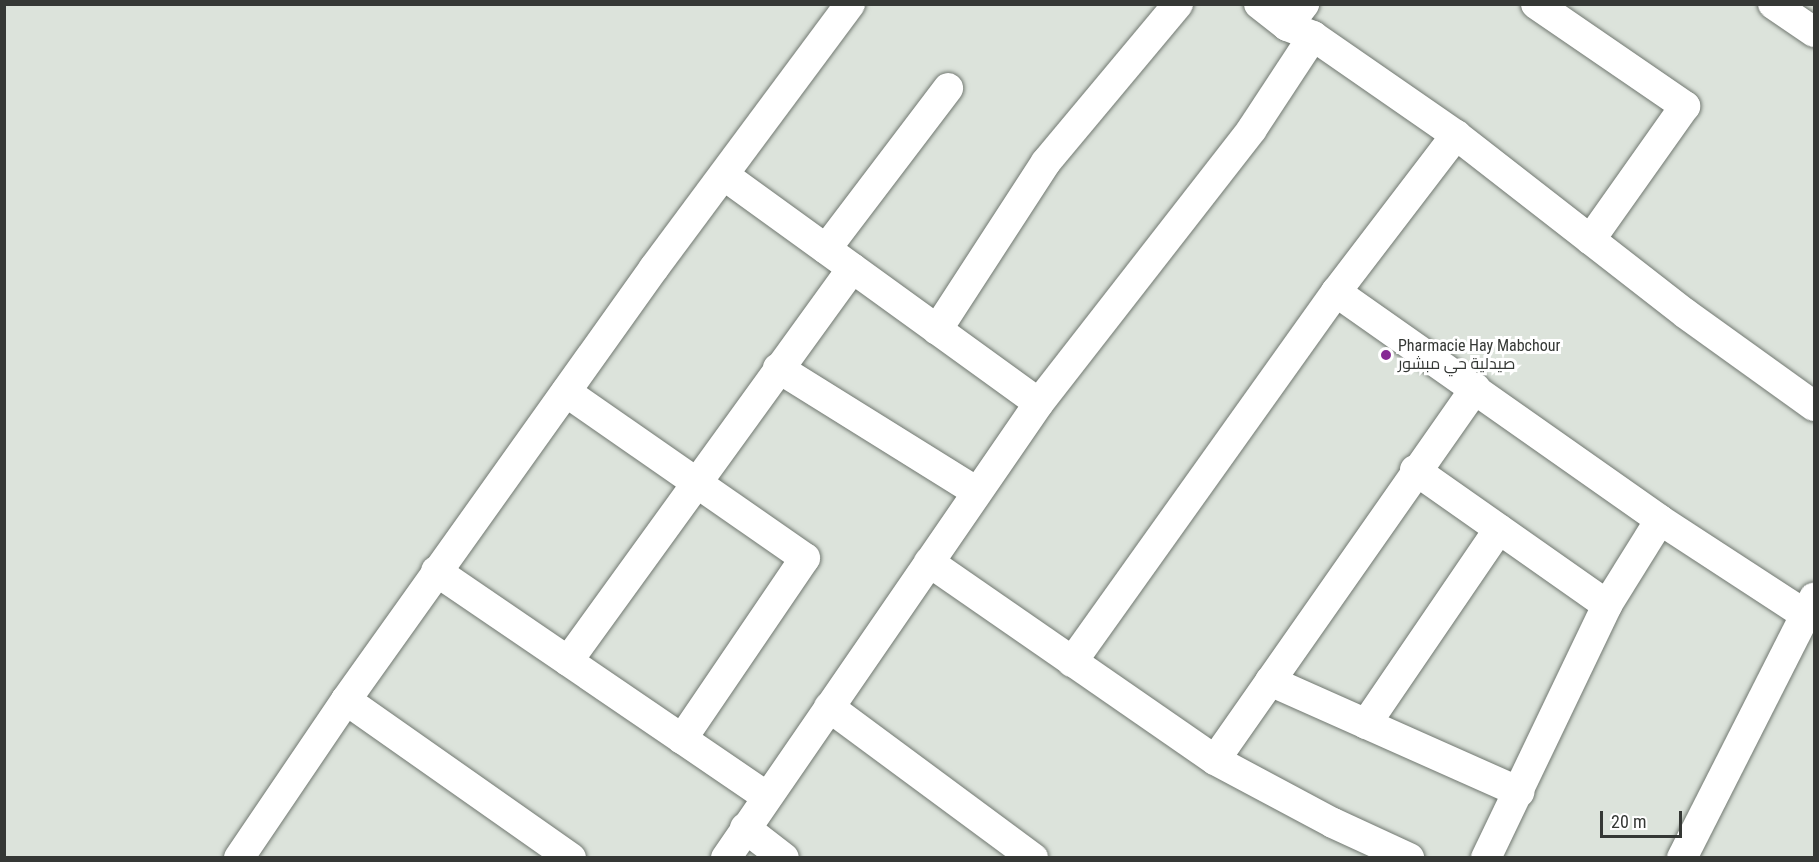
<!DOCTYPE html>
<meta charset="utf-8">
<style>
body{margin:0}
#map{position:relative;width:1819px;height:862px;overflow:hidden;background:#dce3db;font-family:"Roboto Condensed",Cairo,sans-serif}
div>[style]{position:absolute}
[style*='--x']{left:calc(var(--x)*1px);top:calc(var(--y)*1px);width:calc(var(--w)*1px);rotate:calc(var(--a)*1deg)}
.roads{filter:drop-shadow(0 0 2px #717871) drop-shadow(0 0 2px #717871)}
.street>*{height:30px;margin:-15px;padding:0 15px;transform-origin:15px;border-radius:15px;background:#fff}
.dots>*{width:16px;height:16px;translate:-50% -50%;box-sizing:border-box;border:3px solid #fff;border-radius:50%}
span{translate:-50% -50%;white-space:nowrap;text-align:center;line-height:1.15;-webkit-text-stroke:6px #fff;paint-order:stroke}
.poi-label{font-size:16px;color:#353835}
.left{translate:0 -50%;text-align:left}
.frame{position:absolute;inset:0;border:6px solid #353835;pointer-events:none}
.scale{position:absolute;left:1600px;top:811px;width:82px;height:27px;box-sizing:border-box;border:3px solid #353835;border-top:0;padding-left:8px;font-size:18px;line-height:21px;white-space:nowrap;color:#353835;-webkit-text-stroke:4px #fff;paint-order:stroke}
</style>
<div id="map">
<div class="roads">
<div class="street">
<div style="--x:1259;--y:4;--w:36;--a:38"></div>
<div style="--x:1287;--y:26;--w:28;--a:21"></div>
<div style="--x:1313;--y:36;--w:174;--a:34.7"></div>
<div style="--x:1536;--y:4;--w:181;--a:34.4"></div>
<div style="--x:1685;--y:106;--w:164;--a:125.3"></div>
<div style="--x:1773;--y:4;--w:50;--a:34.3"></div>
<div style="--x:1287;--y:26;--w:28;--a:-52"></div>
<div style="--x:725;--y:176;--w:387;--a:35.9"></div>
<div style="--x:826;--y:249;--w:202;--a:-52.8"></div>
<div style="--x:1336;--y:292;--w:396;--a:35.1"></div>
<div style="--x:1660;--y:520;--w:172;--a:33.1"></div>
<div style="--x:937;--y:330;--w:200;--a:-57"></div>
<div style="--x:1046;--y:162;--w:206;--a:-50.1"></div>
<div style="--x:778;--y:368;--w:234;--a:31.9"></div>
<div style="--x:566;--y:392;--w:291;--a:34.8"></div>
<div style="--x:805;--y:558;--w:219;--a:124.2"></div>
<div style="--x:1415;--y:470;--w:235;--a:35.1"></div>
<div style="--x:929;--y:562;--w:348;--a:34.7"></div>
<div style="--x:1215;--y:760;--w:134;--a:28.1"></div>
<div style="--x:1333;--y:823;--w:84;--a:24.7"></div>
<div style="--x:436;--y:571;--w:399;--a:34.3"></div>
<div style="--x:568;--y:661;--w:485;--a:-54.1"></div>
<div style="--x:1072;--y:662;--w:455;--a:-54.5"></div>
<div style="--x:1336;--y:292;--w:198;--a:-52.6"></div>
<div style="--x:1456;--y:135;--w:291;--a:37.9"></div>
<div style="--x:1686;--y:314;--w:158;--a:35.7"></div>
<div style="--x:1270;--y:681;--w:273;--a:24"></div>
<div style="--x:346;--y:700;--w:531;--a:-54.51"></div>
<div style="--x:654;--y:268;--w:329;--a:-53.4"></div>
<div style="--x:829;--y:707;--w:254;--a:36.5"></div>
<div style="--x:1366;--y:724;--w:236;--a:-55.7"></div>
<div style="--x:1215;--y:760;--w:454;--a:-55"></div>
<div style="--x:745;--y:828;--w:49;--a:37.6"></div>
<div style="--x:239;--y:858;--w:191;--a:-55.9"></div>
<div style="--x:346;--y:700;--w:275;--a:35.1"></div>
<div style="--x:726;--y:858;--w:552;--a:-55.48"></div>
<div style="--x:1039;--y:403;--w:347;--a:-52.1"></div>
<div style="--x:1252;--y:129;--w:111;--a:-56.7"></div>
<div style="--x:1486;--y:858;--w:280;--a:-64.4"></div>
<div style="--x:1607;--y:605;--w:100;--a:-58.1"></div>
<div style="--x:1682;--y:858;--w:292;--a:-63.1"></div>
</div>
</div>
<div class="dots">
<div style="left:1386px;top:355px;background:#862994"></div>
</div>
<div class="poi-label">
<span class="left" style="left:1398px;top:355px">Pharmacie Hay Mabchour<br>صيدلية حي مبشور</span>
</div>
<div class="frame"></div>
<div class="scale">20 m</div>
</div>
